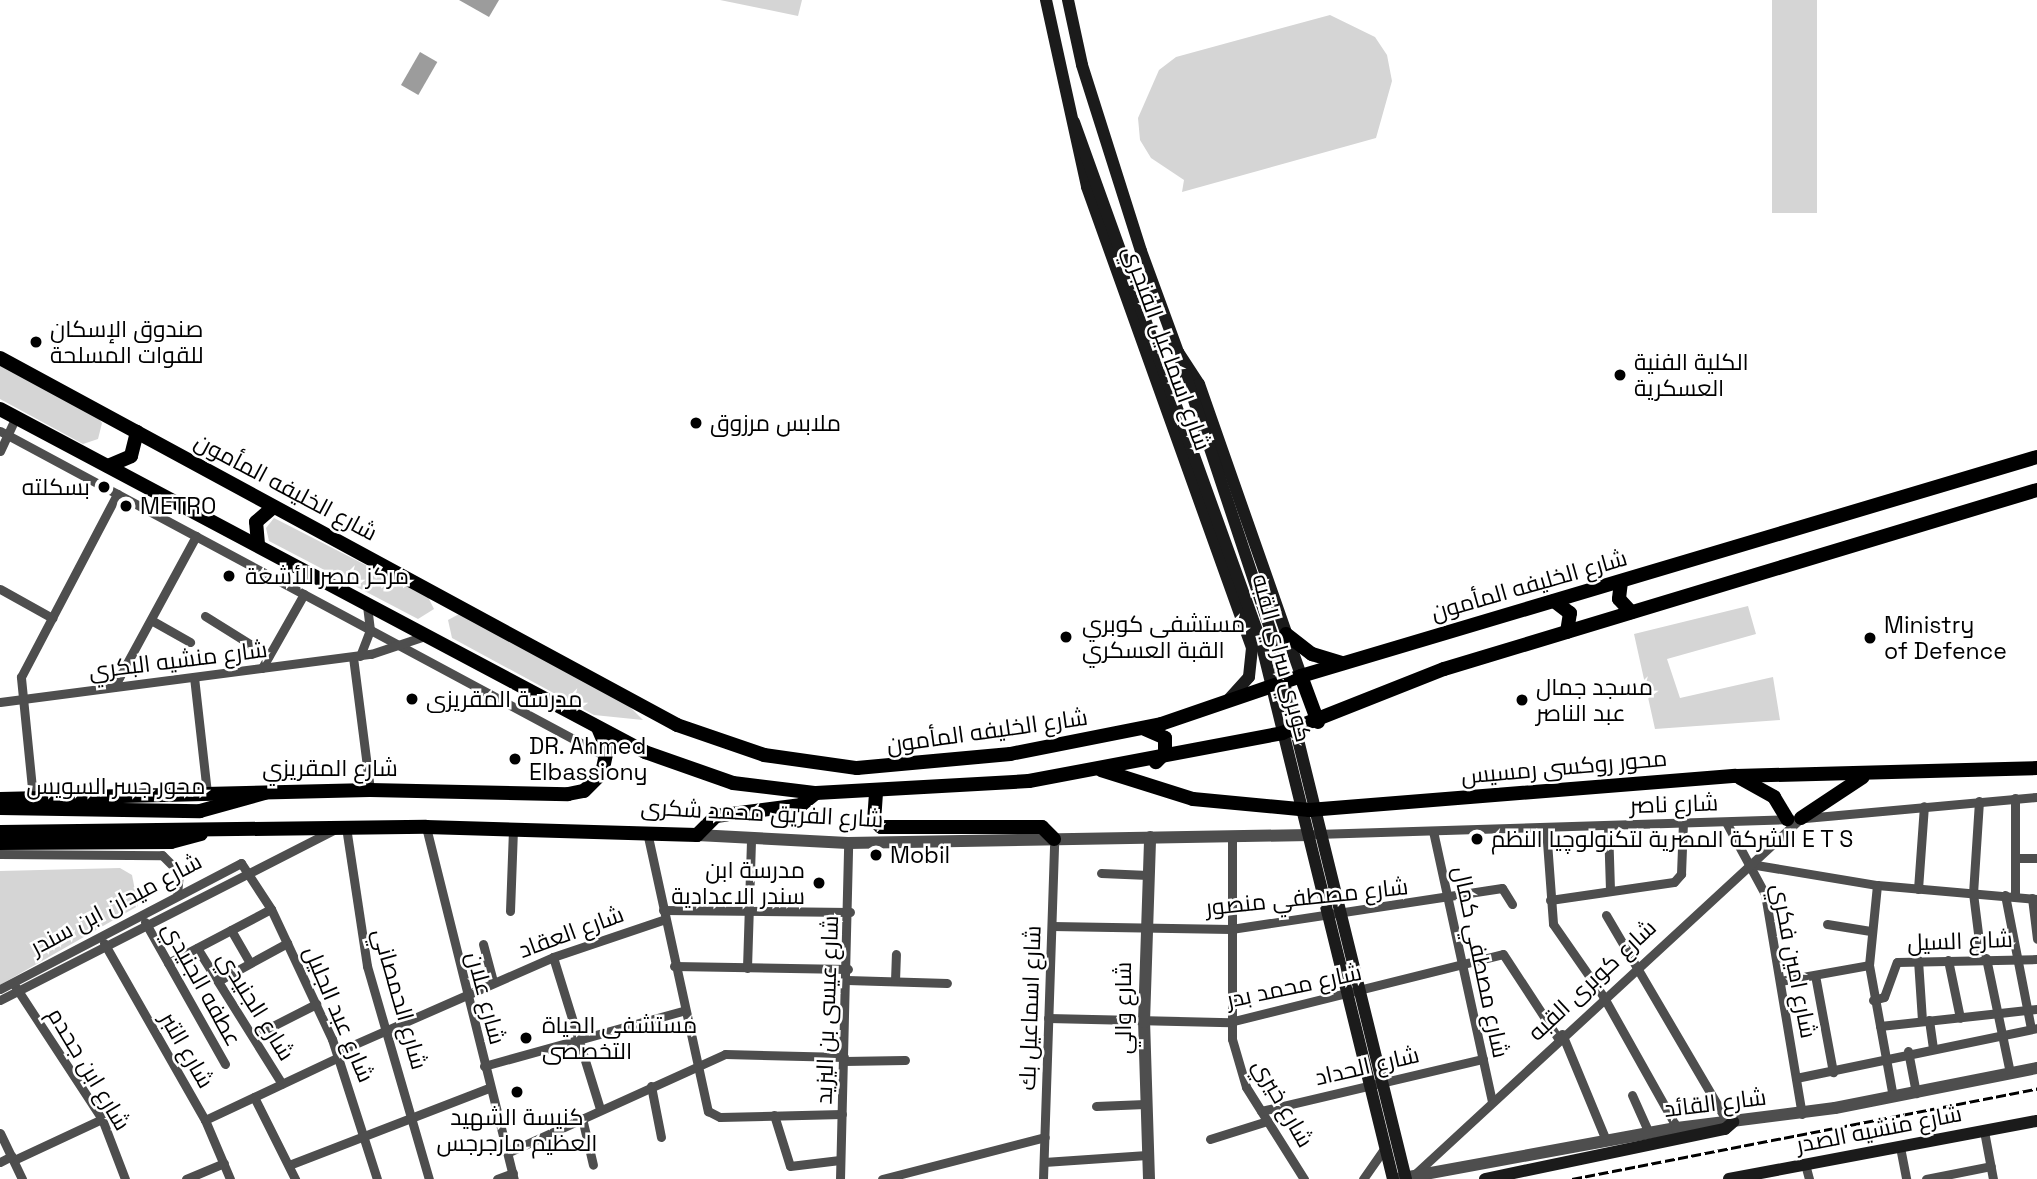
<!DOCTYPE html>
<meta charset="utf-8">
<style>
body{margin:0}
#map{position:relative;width:2037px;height:1179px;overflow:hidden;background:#fff;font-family:"Space Grotesk",Cairo,sans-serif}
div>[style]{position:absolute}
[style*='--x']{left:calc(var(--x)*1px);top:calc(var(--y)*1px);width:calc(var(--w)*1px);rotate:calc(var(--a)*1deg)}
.green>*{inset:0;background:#d5d5d5;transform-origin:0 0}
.water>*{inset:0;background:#9c9c9c;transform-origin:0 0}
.minor>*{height:9px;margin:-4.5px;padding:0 4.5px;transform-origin:4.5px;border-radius:4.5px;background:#4e4e4e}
.tertiary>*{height:12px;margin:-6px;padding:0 6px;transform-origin:6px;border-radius:6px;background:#4e4e4e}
.secondary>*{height:12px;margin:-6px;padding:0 6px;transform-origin:6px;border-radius:6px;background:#1b1b1b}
.primary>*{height:14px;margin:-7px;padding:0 7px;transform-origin:7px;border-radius:7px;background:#000}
.rail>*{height:2.5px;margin-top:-1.25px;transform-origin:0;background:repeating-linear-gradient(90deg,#000 0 10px,transparent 0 13.5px)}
.dots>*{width:19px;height:19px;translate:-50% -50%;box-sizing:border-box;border:4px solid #fff;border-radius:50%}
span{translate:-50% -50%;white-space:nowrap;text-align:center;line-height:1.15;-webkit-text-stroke:5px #fff;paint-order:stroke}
.poi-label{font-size:23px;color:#000}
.left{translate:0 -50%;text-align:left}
.right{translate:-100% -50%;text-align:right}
.street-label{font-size:23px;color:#000}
</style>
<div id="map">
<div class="green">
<div style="clip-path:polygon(720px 0,802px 0,798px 16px)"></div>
<div style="left:1772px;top:0;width:45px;height:213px"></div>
<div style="clip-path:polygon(1330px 15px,1375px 37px,1387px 55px,1392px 81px,1376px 138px,1182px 192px,1184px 180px,1151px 158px,1140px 140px,1138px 118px,1159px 70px,1176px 57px)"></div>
<div style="clip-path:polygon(0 362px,95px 413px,102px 423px,98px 439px,83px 444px,0 399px)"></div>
<div style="clip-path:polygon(274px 518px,428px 597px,434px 609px,418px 619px,269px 541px,266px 528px)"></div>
<div style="clip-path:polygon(1748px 606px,1756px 634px,1667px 659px,1680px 698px,1773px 677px,1780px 720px,1655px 729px,1634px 634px)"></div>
<div style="clip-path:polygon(461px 613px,626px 703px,643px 720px,594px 715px,452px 638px,448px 620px)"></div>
<div style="clip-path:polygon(120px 868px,132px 875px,138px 906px,0 985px,0 871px)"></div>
</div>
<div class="water">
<div style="clip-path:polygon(459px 0,499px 0,489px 17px)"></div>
<div style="left:420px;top:52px;width:20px;height:38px;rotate:30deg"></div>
</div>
<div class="minor">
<div style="--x:0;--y:431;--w:689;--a:28.24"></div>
<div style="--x:0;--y:451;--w:38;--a:-65"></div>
<div style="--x:0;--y:589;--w:60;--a:29.1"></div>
<div style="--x:205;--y:616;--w:75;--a:32"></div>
<div style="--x:151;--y:620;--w:45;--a:29.4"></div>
<div style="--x:360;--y:656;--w:28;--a:-69"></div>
<div style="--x:370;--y:630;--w:26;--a:-97"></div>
<div style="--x:353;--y:657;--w:134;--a:82.7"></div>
<div style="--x:262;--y:668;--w:85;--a:-60.4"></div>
<div style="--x:194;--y:677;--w:116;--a:83.6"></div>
<div style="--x:114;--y:687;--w:172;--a:-61.5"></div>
<div style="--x:0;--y:702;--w:374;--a:-7.4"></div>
<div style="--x:371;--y:654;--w:60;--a:-18.4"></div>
<div style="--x:33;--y:798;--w:122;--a:-95.7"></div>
<div style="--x:21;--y:677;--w:207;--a:-62.3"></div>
<div style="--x:1979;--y:801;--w:92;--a:93.7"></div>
<div style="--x:1973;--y:893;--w:64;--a:82.9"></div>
<div style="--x:1805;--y:818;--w:233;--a:-5.2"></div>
<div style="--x:1726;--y:822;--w:82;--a:61.6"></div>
<div style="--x:1765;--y:894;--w:223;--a:80.5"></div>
<div style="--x:1608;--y:826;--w:65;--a:88.2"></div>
<div style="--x:346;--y:827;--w:141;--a:81.4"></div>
<div style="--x:367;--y:966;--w:222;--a:73.8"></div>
<div style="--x:426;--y:827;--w:363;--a:76"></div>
<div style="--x:1546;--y:828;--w:96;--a:85.8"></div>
<div style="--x:1553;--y:924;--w:88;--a:55.2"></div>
<div style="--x:1603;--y:996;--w:151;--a:60.7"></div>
<div style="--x:1433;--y:831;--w:276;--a:77.7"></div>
<div style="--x:647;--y:832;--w:286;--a:77.7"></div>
<div style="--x:708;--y:1111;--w:13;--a:27"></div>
<div style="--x:720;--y:1117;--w:122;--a:-1.4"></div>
<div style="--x:1316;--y:834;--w:475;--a:-1.8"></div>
<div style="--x:1232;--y:836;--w:203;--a:90"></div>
<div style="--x:1232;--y:1039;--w:50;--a:73.7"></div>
<div style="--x:1246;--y:1087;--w:109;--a:57.8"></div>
<div style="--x:0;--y:854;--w:162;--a:0.4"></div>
<div style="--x:162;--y:855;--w:24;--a:45"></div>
<div style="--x:179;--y:872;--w:21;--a:95"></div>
<div style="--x:2015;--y:858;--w:22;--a:0"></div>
<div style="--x:1750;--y:864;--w:129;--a:9.4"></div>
<div style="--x:1877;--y:885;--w:161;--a:5"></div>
<div style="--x:1101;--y:873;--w:47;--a:2.4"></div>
<div style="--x:1877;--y:885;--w:80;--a:95.7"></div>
<div style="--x:1869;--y:965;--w:134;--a:79.7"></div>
<div style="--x:1918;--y:889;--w:83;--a:-85.9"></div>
<div style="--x:2005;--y:895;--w:136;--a:79"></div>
<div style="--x:2015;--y:896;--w:98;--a:-90"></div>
<div style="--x:2032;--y:898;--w:41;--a:83"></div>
<div style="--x:1550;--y:900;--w:125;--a:-8.3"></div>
<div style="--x:1674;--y:882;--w:11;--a:-49"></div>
<div style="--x:1681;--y:874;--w:51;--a:-87.8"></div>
<div style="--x:663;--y:910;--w:187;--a:0.6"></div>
<div style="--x:510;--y:911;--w:83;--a:-87.9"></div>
<div style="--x:1606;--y:915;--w:239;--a:59.6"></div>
<div style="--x:145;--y:922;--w:163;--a:60.6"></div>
<div style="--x:1827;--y:924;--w:44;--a:9.2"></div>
<div style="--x:1052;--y:926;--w:179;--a:1"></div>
<div style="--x:1231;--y:929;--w:274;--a:-8.6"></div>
<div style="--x:1502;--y:888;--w:19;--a:58"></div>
<div style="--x:231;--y:930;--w:38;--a:60"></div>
<div style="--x:104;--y:943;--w:204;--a:60.3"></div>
<div style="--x:205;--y:1120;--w:64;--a:67"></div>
<div style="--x:483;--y:944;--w:39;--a:75"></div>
<div style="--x:197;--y:948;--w:160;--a:58"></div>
<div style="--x:553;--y:957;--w:159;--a:72.8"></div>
<div style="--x:1986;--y:958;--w:117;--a:78.2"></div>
<div style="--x:1918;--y:960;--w:61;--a:86.2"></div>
<div style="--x:1948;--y:960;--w:59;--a:78.3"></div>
<div style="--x:168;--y:963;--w:116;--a:-27.7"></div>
<div style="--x:674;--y:966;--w:174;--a:1"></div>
<div style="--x:747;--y:968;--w:128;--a:-88.2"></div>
<div style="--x:1815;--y:975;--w:99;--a:79.5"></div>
<div style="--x:847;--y:980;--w:100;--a:1.7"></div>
<div style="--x:218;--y:981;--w:79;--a:-28.8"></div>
<div style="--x:895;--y:981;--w:27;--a:-88"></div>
<div style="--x:1780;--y:981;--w:90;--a:-10.2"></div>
<div style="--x:15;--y:986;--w:159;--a:56.8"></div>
<div style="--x:102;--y:1119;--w:64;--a:69"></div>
<div style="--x:0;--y:989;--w:272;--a:-27.6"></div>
<div style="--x:241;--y:863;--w:55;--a:56.9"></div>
<div style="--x:271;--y:909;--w:144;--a:64.9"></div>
<div style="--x:332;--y:1039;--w:147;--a:72.2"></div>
<div style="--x:0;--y:1000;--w:376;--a:-27"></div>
<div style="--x:1873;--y:1000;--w:11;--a:-15"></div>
<div style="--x:1884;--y:997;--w:37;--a:-70"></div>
<div style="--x:1897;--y:962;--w:140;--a:-1.2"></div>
<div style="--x:1048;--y:1018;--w:182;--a:1.3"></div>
<div style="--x:1230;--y:1022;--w:281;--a:-14"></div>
<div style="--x:1503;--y:954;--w:100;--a:56.8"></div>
<div style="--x:1929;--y:1020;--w:27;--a:82"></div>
<div style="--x:1880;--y:1026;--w:158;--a:-6.2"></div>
<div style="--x:1562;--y:1034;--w:115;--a:67.5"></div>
<div style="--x:253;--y:1036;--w:71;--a:-26.9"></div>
<div style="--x:1908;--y:1051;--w:43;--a:79.2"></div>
<div style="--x:337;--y:1052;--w:236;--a:-23.7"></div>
<div style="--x:553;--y:957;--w:118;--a:-18.7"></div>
<div style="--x:844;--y:1061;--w:61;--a:-0.9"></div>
<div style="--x:484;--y:1066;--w:205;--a:-15.5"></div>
<div style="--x:1796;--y:1078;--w:246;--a:-11.7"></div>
<div style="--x:651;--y:1086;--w:52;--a:78.9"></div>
<div style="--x:1632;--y:1095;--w:42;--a:65.9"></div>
<div style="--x:254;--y:1097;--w:92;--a:63.4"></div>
<div style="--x:1096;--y:1106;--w:49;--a:-2.3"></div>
<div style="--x:1261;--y:1111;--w:228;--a:-13.2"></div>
<div style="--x:774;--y:1115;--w:53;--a:72.6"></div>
<div style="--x:790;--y:1166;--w:50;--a:-6.8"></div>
<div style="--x:582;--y:1118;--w:48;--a:76.8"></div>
<div style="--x:205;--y:1120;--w:148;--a:-25.2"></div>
<div style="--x:1984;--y:1131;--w:49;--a:79.4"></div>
<div style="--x:0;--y:1133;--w:51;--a:64.4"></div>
<div style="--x:1210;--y:1139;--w:60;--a:-17.5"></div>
<div style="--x:1900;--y:1147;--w:33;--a:79"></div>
<div style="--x:507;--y:1153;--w:239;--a:-24.4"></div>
<div style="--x:725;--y:1054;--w:119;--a:1.4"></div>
<div style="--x:14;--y:1160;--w:97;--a:-25"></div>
<div style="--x:0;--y:1162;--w:13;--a:-27"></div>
<div style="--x:1044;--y:1162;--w:103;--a:-3.9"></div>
<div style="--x:1805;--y:1164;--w:16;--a:75"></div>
<div style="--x:289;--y:1165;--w:214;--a:-21.1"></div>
<div style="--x:1414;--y:1175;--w:527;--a:-42.69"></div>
<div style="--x:186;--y:1179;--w:41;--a:-22.8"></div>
<div style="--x:497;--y:1179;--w:17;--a:-21"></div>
<div style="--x:840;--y:1179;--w:336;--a:-88.6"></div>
<div style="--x:882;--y:1179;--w:168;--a:-14.4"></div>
<div style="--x:1043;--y:1179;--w:340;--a:-88.1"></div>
<div style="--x:1363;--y:1179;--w:38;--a:-55"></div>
<div style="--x:1926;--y:1179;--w:66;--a:-11.3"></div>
</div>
<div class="tertiary">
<div style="--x:697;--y:835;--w:151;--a:3"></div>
<div style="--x:848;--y:843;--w:462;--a:-1"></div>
<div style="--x:1149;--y:1179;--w:157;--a:-91.8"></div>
<div style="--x:1144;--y:1022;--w:185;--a:-88.1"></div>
<div style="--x:1398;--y:1179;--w:284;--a:-10.4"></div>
<div style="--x:1677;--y:1128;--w:159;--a:-7.2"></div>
<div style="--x:1835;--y:1108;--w:206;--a:-11.2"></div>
</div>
<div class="secondary">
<div style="--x:1046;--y:0;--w:191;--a:77.6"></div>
<div style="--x:1087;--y:187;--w:490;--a:70.3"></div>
<div style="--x:1252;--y:648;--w:29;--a:96"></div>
<div style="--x:1249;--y:677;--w:30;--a:132"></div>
<div style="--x:1068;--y:0;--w:66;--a:77.8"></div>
<div style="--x:1082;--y:65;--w:195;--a:72.4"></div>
<div style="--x:1141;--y:251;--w:108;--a:69.9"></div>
<div style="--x:1178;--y:352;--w:38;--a:57"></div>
<div style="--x:1199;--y:384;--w:309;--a:70.7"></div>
<div style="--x:1074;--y:122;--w:553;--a:70.22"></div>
<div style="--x:1261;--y:642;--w:553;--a:76.19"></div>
<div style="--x:1178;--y:352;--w:301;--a:71.6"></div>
<div style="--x:1273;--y:638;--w:557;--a:76.19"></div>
<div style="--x:1485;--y:1179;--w:245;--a:-11.8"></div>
<div style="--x:1725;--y:1129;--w:11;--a:-41"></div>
<div style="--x:1729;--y:1179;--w:313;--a:-10.7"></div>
</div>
<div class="primary">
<div style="--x:0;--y:358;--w:770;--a:28.46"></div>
<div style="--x:677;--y:725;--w:92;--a:19"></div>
<div style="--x:764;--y:755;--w:94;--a:8"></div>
<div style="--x:857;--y:768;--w:154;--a:-5.2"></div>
<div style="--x:1010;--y:754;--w:154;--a:-11.2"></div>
<div style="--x:1161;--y:724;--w:148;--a:-18.9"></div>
<div style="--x:1301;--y:676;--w:768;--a:-16.57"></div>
<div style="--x:0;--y:409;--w:731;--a:28"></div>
<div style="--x:645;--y:752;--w:93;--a:19.4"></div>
<div style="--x:733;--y:783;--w:84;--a:6.9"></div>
<div style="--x:816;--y:793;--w:213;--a:-3.2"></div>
<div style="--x:1029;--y:781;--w:258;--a:-10.7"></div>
<div style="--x:1282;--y:733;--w:174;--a:-21.6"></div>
<div style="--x:1444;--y:669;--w:619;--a:-16.8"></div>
<div style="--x:108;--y:466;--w:25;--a:-23"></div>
<div style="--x:131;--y:456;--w:25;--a:-76"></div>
<div style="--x:258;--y:544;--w:22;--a:-95"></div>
<div style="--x:256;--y:522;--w:23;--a:-41"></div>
<div style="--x:1621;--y:582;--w:17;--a:97"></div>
<div style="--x:1619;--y:599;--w:18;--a:47"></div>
<div style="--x:1554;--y:601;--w:20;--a:37"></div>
<div style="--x:1570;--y:613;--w:19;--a:99"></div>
<div style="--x:1286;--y:634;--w:33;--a:38"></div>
<div style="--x:1312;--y:654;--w:31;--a:17"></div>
<div style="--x:1301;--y:676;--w:49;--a:69.7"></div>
<div style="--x:1145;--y:729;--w:22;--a:24"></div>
<div style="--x:1165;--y:738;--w:15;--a:90"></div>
<div style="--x:1165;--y:753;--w:13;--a:135"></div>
<div style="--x:1101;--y:770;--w:96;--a:17.5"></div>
<div style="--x:1193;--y:799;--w:117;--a:5.4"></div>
<div style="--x:1309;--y:810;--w:428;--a:-4.6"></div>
<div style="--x:1736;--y:776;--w:301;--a:-1.5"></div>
<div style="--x:1740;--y:778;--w:39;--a:29"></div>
<div style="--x:1774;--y:797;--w:26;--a:59"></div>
<div style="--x:876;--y:793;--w:27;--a:94"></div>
<div style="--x:874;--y:820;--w:10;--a:45"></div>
<div style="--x:881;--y:827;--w:161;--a:0"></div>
<div style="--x:1042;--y:827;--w:17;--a:45"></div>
<div style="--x:0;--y:799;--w:370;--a:-1.4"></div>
<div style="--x:370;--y:790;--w:198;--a:1.2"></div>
<div style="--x:568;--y:794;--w:16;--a:-11"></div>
<div style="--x:584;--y:791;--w:25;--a:-45"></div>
<div style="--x:602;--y:773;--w:25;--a:-78"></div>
<div style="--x:607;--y:749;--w:23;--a:-113"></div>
<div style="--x:0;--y:808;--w:200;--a:0.9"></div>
<div style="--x:200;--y:811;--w:67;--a:-15.5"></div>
<div style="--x:1801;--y:818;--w:74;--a:-33.5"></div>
<div style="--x:0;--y:832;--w:426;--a:-0.7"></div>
<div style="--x:426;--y:827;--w:271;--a:1.7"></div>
<div style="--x:697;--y:835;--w:27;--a:-45"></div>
<div style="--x:716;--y:816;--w:86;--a:-7.4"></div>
<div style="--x:801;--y:805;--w:19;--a:-39"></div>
<div style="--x:0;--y:843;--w:171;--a:-0.3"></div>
<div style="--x:171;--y:842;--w:31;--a:-15"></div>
</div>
<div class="rail">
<div style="--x:1572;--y:1179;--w:474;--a:-11"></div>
</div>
<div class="dots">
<div style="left:36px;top:342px;background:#000"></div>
<div style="left:1620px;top:375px;background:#000"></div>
<div style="left:696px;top:423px;background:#000"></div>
<div style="left:104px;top:487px;background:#000"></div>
<div style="left:126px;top:506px;background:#000"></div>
<div style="left:229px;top:576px;background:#000"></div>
<div style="left:1066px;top:637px;background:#000"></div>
<div style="left:1870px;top:638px;background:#000"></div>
<div style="left:412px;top:699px;background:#000"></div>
<div style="left:1522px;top:700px;background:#000"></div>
<div style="left:515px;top:759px;background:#000"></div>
<div style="left:1477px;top:839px;background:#000"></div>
<div style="left:876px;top:855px;background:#000"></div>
<div style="left:819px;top:883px;background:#000"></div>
<div style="left:526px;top:1038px;background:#000"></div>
<div style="left:517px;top:1092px;background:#000"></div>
</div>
<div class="poi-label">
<span class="left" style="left:50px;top:342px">صندوق الإسكان<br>للقوات المسلحة</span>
<span class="left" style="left:1634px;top:375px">الكلية الفنية<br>العسكرية</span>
<span class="left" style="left:710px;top:423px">ملابس مرزوق</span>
<span class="right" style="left:90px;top:487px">بسكلته</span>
<span class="left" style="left:140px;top:506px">METRO</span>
<span class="left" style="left:245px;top:576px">مركز مصر للأشعة</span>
<span class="left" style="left:1082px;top:637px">مستشفى كوبري<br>القبة العسكري</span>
<span class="left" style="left:1884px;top:638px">Ministry<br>of Defence</span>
<span class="left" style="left:1536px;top:700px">مسجد جمال<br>عبد الناصر</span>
<span class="left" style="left:426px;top:699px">مدرسة المقريزى</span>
<span class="left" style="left:529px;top:759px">DR. Ahmed<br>Elbassiony</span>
<span class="left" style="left:1491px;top:839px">الشركة المصرية لتكنولوچيا النظم E T S</span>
<span class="left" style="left:890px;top:855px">Mobil</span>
<span class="right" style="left:805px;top:883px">مدرسة ابن<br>سندر الاعدادية</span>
<span class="left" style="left:542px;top:1038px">مستشفى الحياة<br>التخصصى</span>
<span style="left:517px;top:1130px">كنيسة الشهيد<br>العظيم مارجرجس</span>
</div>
<div class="street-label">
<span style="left:1167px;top:348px;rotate:70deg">شارع اسماعيل الفنجري</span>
<span style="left:286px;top:487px;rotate:28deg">شارع الخليفه المأمون</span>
<span style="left:1529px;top:585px;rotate:-16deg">شارع الخليفه المأمون</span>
<span style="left:1282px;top:658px;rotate:75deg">كوبري سراي القبه</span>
<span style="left:178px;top:660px;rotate:-7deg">شارع منشيه البكري</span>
<span style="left:987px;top:731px;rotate:-8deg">شارع الخليفه المأمون</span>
<span style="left:1564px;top:767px;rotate:-5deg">محور روكسى رمسيس</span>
<span style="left:330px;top:768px">شارع المقريزي</span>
<span style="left:116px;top:786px">محور جسر السويس</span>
<span style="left:1674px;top:804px;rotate:-2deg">شارع ناصر</span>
<span style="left:762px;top:813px;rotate:3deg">شارع الفريق محمد شكرى</span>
<span style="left:1307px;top:897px;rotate:-6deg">شارع مصطفي منصور</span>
<span style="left:116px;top:904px;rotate:-28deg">شارع ميدان ابن سندر</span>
<span style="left:571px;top:932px;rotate:-20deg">شارع العقاد</span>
<span style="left:1960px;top:941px;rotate:-2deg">شارع السيل</span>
<span style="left:1794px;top:961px;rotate:79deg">شارع امين فكري</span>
<span style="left:1481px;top:962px;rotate:78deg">شارع مصطفي كمال</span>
<span style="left:1592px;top:980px;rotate:-43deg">شارع كوبرى القبه</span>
<span style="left:202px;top:984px;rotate:61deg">عطفه الجنيدي</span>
<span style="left:1294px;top:986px;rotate:-12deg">شارع محمد بدر</span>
<span style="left:486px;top:998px;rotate:75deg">شارع علان</span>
<span style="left:400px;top:999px;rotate:74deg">شارع الحمصاني</span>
<span style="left:256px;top:1006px;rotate:58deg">شارع الجنيدي</span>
<span style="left:1030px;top:1008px;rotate:-88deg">شارع اسماعيل بك</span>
<span style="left:1123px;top:1008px;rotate:-90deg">شارع والي</span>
<span style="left:827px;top:1010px;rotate:-88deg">شارع عيسى بن اليزيد</span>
<span style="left:339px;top:1014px;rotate:67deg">شارع عبد الجليل</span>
<span style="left:187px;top:1050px;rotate:60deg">شارع التبر</span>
<span style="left:1367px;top:1066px;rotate:-13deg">شارع الحداد</span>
<span style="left:89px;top:1069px;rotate:59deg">شارع ابن جحدم</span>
<span style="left:1283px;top:1103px;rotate:60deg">شارع خيري</span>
<span style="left:1715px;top:1103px;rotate:-7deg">شارع القائد</span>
<span style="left:1879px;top:1129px;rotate:-11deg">شارع منشيه الصدر</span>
</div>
</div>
